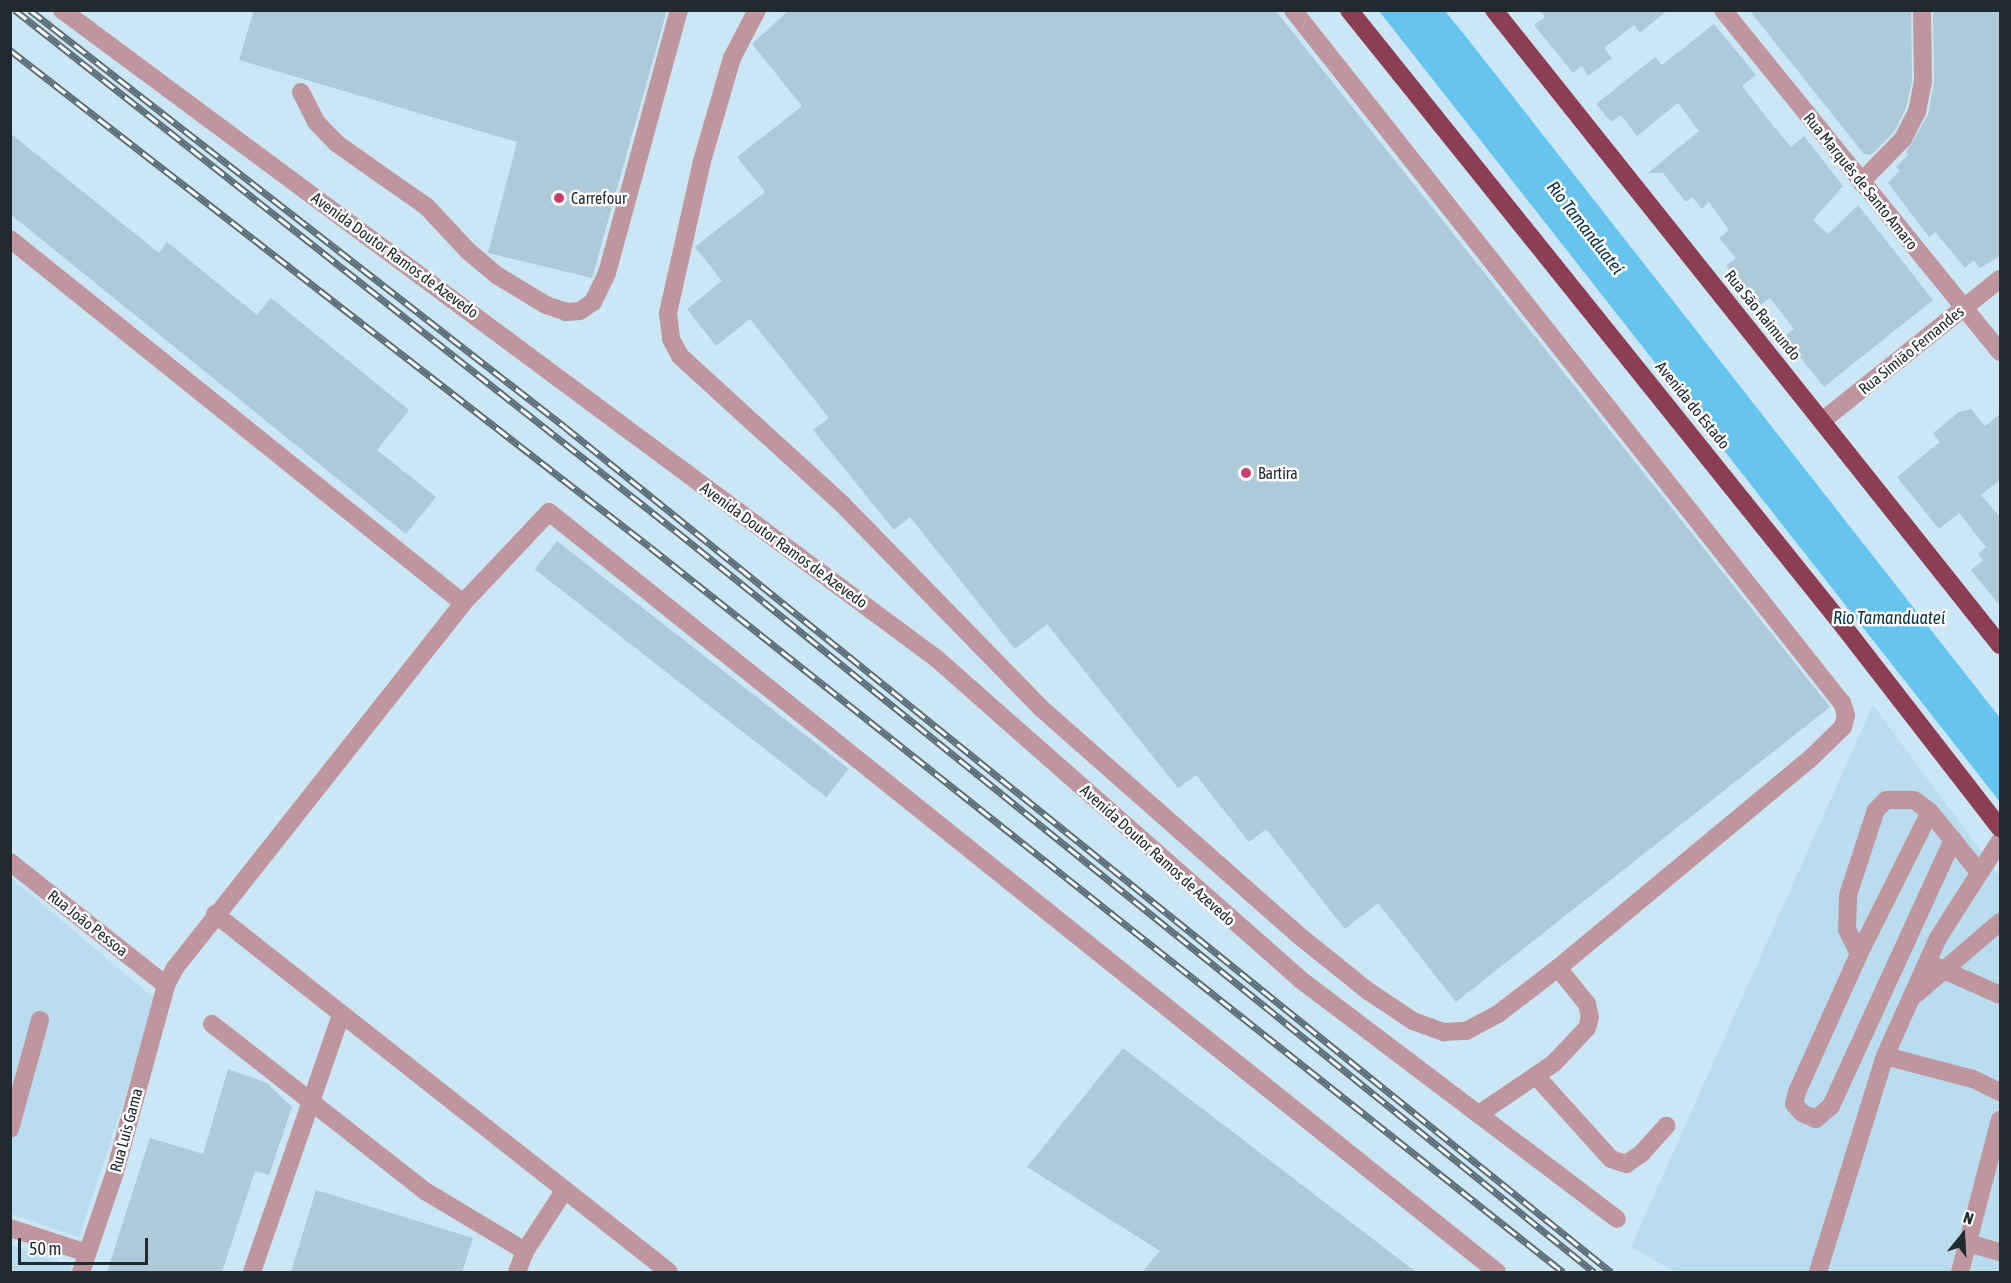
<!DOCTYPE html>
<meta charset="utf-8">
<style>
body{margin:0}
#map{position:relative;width:2011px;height:1283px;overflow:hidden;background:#cbe6f4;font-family:"Asap Condensed",sans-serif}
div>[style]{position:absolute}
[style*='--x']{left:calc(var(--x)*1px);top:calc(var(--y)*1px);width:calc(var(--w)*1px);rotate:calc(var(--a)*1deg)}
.built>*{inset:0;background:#b9dcee}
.water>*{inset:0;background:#65c4f0}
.building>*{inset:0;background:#aec9d7;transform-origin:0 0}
.minor>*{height:18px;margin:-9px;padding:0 9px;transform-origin:9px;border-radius:9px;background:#bf969d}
.highway>*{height:18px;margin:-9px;padding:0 9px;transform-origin:9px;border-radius:9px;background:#8d3e52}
.rail>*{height:7px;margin-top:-3.5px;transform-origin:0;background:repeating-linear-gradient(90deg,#fff 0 14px,#5e6e76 0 28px);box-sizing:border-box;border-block:2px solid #5e6e76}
.dots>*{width:16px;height:16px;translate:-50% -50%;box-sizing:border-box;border:3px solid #fff;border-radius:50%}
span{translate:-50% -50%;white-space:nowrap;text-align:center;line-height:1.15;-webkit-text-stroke:5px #fff;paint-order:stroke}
.street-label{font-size:16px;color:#202a2f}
.poi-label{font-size:16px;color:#202a2f}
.left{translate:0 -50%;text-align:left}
.water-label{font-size:18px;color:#053244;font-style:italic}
.frame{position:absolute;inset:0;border:12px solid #202a2f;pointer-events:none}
.north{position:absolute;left:1933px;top:1205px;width:60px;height:60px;-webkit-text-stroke:4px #fff;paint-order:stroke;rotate:18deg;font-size:16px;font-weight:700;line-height:24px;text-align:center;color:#202a2f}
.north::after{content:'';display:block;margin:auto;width:21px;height:27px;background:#202a2f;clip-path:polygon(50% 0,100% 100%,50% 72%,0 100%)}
.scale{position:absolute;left:18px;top:1238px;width:130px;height:27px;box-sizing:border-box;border:3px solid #202a2f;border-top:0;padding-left:8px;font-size:18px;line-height:21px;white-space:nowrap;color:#202a2f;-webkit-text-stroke:4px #fff;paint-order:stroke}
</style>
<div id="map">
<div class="built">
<div style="clip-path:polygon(1873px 705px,2000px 877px,2000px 1272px,1675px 1272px,1631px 1247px)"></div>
<div style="clip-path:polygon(11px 878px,157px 1001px,79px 1237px,11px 1214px)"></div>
<div style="clip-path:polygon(11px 1245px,72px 1267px,70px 1272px,11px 1272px)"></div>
</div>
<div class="water">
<div style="clip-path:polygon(1379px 11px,1445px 11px,1467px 38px,2000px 718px,2000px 802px)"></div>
</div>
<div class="building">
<div style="clip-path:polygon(254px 10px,667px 10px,592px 278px,488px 253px,517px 142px,239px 60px)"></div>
<div style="clip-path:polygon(789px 10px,1275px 10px,1830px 707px,1456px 1002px,1378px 903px,1345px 929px,1266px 829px,1249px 842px,1196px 775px,1178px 788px,1047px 624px,1015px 649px,910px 517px,894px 530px,813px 430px,829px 418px,750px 319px,716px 346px,687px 309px,722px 281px,695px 247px,765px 192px,737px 157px,802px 106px,752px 44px)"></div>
<div style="clip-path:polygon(1540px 10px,1668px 10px,1640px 33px,1634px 25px,1604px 48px,1612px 58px,1588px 76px,1582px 66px,1573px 73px,1534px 25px,1545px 17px)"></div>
<div style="clip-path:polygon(1749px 10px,1911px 10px,1912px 81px,1906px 108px,1894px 132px,1871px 155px,1864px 154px)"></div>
<div style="clip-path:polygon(1933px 10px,2001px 10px,2001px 255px,1980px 268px,1974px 260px,1965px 268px,1935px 232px,1929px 237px,1888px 183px,1900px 170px,1896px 167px,1908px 155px,1906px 152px,1928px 115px,1934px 82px)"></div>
<div style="clip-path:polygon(1714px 24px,1756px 75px,1742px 86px,1774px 127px,1791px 147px,1804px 136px,1843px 186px,1813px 220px,1828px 234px,1858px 205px,1933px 300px,1824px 387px,1784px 337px,1794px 329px,1770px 298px,1759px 306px,1726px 266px,1736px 258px,1719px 238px,1729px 230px,1709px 202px,1702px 209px,1692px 197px,1686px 202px,1663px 173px,1648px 173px,1699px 131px,1678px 103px,1637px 136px,1621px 115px,1611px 122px,1596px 104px,1655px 57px,1662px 65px)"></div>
<div style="clip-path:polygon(10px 133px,159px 253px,167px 242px,257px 315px,271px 298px,409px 410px,377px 450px,436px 497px,406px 534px,10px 214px)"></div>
<div style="clip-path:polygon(1971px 409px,1985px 426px,2001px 413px,2001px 479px,1981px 495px,2001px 518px,2001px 607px,1971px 570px,1983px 560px,1978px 554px,1986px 547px,1959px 513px,1939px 529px,1897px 477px,1940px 442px,1933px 433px,1959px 412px)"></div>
<div style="left:557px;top:541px;width:370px;height:36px;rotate:38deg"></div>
<div style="clip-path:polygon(1123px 1048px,1416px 1272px,1142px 1272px,1160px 1251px,1027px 1167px)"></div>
<div style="clip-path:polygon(228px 1069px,267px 1083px,292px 1107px,269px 1175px,255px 1171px,222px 1272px,107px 1272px,150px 1138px,203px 1154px)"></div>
<div style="clip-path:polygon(316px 1190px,473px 1238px,462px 1272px,291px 1272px)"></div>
</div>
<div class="minor">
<div style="--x:62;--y:10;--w:1089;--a:36.56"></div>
<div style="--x:937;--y:659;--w:485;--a:41.4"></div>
<div style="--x:1301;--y:980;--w:396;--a:37.1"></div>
<div style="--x:757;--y:10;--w:54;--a:117.5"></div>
<div style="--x:732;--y:58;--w:107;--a:106.2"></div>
<div style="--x:702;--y:161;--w:156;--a:102.6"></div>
<div style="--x:668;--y:313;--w:26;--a:83"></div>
<div style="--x:671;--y:339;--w:19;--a:62"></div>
<div style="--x:680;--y:356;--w:221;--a:42.4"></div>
<div style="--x:843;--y:505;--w:285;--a:45.7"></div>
<div style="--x:1042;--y:709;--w:346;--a:41.4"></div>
<div style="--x:1302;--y:938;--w:85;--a:38.8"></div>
<div style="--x:1368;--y:991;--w:54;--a:33.7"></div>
<div style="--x:1413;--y:1021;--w:33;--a:20"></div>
<div style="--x:1444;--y:1032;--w:22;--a:-3"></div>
<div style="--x:1466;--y:1031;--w:36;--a:-28"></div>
<div style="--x:1498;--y:1014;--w:76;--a:-37.5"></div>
<div style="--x:1558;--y:968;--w:330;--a:-39.7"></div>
<div style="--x:1812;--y:757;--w:43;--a:-44.1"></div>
<div style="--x:1843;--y:727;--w:12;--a:-76"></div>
<div style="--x:1846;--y:715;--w:13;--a:-108"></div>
<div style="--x:1842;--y:703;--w:884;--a:-128.39"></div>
<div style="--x:1723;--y:10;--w:440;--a:51"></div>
<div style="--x:301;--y:92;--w:34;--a:63"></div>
<div style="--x:316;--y:122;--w:29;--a:46"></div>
<div style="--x:336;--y:143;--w:111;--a:35.1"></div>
<div style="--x:427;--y:207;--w:60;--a:47"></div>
<div style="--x:468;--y:251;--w:39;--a:40"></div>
<div style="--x:498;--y:276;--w:56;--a:31.1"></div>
<div style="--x:546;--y:305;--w:21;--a:19"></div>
<div style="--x:566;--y:312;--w:14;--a:-4"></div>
<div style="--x:580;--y:311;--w:16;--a:-35"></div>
<div style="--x:593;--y:302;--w:32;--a:-64"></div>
<div style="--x:607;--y:273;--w:273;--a:-74.7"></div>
<div style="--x:1861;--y:182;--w:60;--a:-45.7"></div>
<div style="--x:1903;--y:139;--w:30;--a:-63"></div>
<div style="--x:1917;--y:112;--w:31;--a:-79"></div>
<div style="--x:1923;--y:82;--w:72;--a:-90.8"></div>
<div style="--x:10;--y:239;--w:581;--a:38.78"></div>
<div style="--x:1822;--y:421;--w:228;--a:-38.6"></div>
<div style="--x:1930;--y:812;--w:159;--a:116.6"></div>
<div style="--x:1859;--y:954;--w:151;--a:114.2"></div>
<div style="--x:1797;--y:1092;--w:12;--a:104"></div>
<div style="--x:1794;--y:1104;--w:12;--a:48"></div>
<div style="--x:1802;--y:1113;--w:15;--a:23"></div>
<div style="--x:1816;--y:1119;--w:20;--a:-41"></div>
<div style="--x:1831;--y:1106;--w:293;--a:-65.4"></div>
<div style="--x:10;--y:862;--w:199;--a:38.3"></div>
<div style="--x:215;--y:914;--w:578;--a:38.26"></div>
<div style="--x:1859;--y:954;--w:28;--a:-116"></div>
<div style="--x:1847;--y:929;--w:34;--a:-88"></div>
<div style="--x:1848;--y:895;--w:89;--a:-71.8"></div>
<div style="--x:1876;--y:810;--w:14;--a:-45"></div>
<div style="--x:1886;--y:800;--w:28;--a:0"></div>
<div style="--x:1914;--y:800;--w:20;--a:37"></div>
<div style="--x:1930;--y:812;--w:77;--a:50.8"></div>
<div style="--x:1937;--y:967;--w:69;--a:24"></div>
<div style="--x:1915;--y:995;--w:112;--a:-40.7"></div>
<div style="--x:212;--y:1024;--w:271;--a:38.1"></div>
<div style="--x:425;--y:1191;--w:117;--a:31"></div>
<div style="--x:525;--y:1251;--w:72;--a:-57"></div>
<div style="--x:1885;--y:1056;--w:91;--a:14.6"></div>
<div style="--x:1973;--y:1079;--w:30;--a:26"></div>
<div style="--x:1536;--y:1076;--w:112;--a:47.9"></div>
<div style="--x:1611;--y:1159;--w:16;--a:18"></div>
<div style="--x:1626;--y:1164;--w:18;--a:-34"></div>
<div style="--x:1641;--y:1154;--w:38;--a:-48"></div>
<div style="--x:1479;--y:1114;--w:91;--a:-34.2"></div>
<div style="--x:1554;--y:1063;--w:48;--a:-46.7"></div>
<div style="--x:1587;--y:1028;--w:11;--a:-75"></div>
<div style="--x:1590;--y:1017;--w:13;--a:-103"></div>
<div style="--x:1587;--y:1004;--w:46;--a:-128.9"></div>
<div style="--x:10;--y:1129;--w:113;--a:-74.6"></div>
<div style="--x:10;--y:1228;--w:81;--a:18"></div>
<div style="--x:1968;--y:1243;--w:33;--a:16"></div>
<div style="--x:81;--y:1272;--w:106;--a:-71.2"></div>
<div style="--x:115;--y:1172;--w:194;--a:-74.7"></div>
<div style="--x:166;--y:985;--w:19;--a:-62"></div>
<div style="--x:175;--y:968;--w:465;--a:-51.7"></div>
<div style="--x:463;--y:603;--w:125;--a:-46.6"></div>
<div style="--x:549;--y:512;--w:1215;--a:38.72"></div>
<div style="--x:252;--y:1272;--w:272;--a:-70.9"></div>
<div style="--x:517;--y:1272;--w:22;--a:-69"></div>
<div style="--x:1818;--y:1272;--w:226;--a:-72.8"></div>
<div style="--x:1885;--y:1056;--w:129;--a:-65.8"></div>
<div style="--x:1938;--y:938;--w:115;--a:-57.4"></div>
<div style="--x:1960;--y:1272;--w:157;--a:-75.3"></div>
</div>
<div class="highway">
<div style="--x:1349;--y:10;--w:791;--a:51.26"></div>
<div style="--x:1844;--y:627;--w:254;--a:52.2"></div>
<div style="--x:1494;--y:10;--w:812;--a:51.45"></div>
</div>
<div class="rail">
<div style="--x:15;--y:10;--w:842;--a:38.25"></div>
<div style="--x:676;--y:531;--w:1180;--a:38.91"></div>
<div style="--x:30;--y:10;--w:678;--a:37.93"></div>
<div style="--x:565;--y:427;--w:1345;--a:38.93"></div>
<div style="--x:10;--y:50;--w:810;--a:37.83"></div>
<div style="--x:650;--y:547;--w:1166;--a:38.45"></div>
</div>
<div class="dots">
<div style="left:559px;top:198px;background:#cc3e6a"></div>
<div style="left:1246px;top:473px;background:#cc3e6a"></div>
</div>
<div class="street-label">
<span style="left:1861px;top:181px;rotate:51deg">Rua Marquês de Santo Amaro</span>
<span style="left:395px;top:255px;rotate:36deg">Avenida Doutor Ramos de Azevedo</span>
<span style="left:1763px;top:315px;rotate:51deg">Rua São Raimundo</span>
<span style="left:1911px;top:350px;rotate:-39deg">Rua Simião Fernandes</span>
<span style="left:1693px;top:405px;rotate:51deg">Avenida do Estado</span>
<span style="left:784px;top:545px;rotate:36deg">Avenida Doutor Ramos de Azevedo</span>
<span style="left:1158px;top:855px;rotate:42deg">Avenida Doutor Ramos de Azevedo</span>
<span style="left:88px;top:923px;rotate:38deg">Rua João Pessoa</span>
<span style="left:126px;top:1130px;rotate:-75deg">Rua Luis Gama</span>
</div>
<div class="poi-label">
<span class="left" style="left:571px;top:198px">Carrefour</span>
<span class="left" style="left:1258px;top:473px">Bartira</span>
</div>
<div class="water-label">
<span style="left:1585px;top:228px;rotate:52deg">Rio Tamanduateí</span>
<span style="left:1889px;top:618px">Rio Tamanduateí</span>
</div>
<div class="frame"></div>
<div class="north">N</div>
<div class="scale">50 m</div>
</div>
